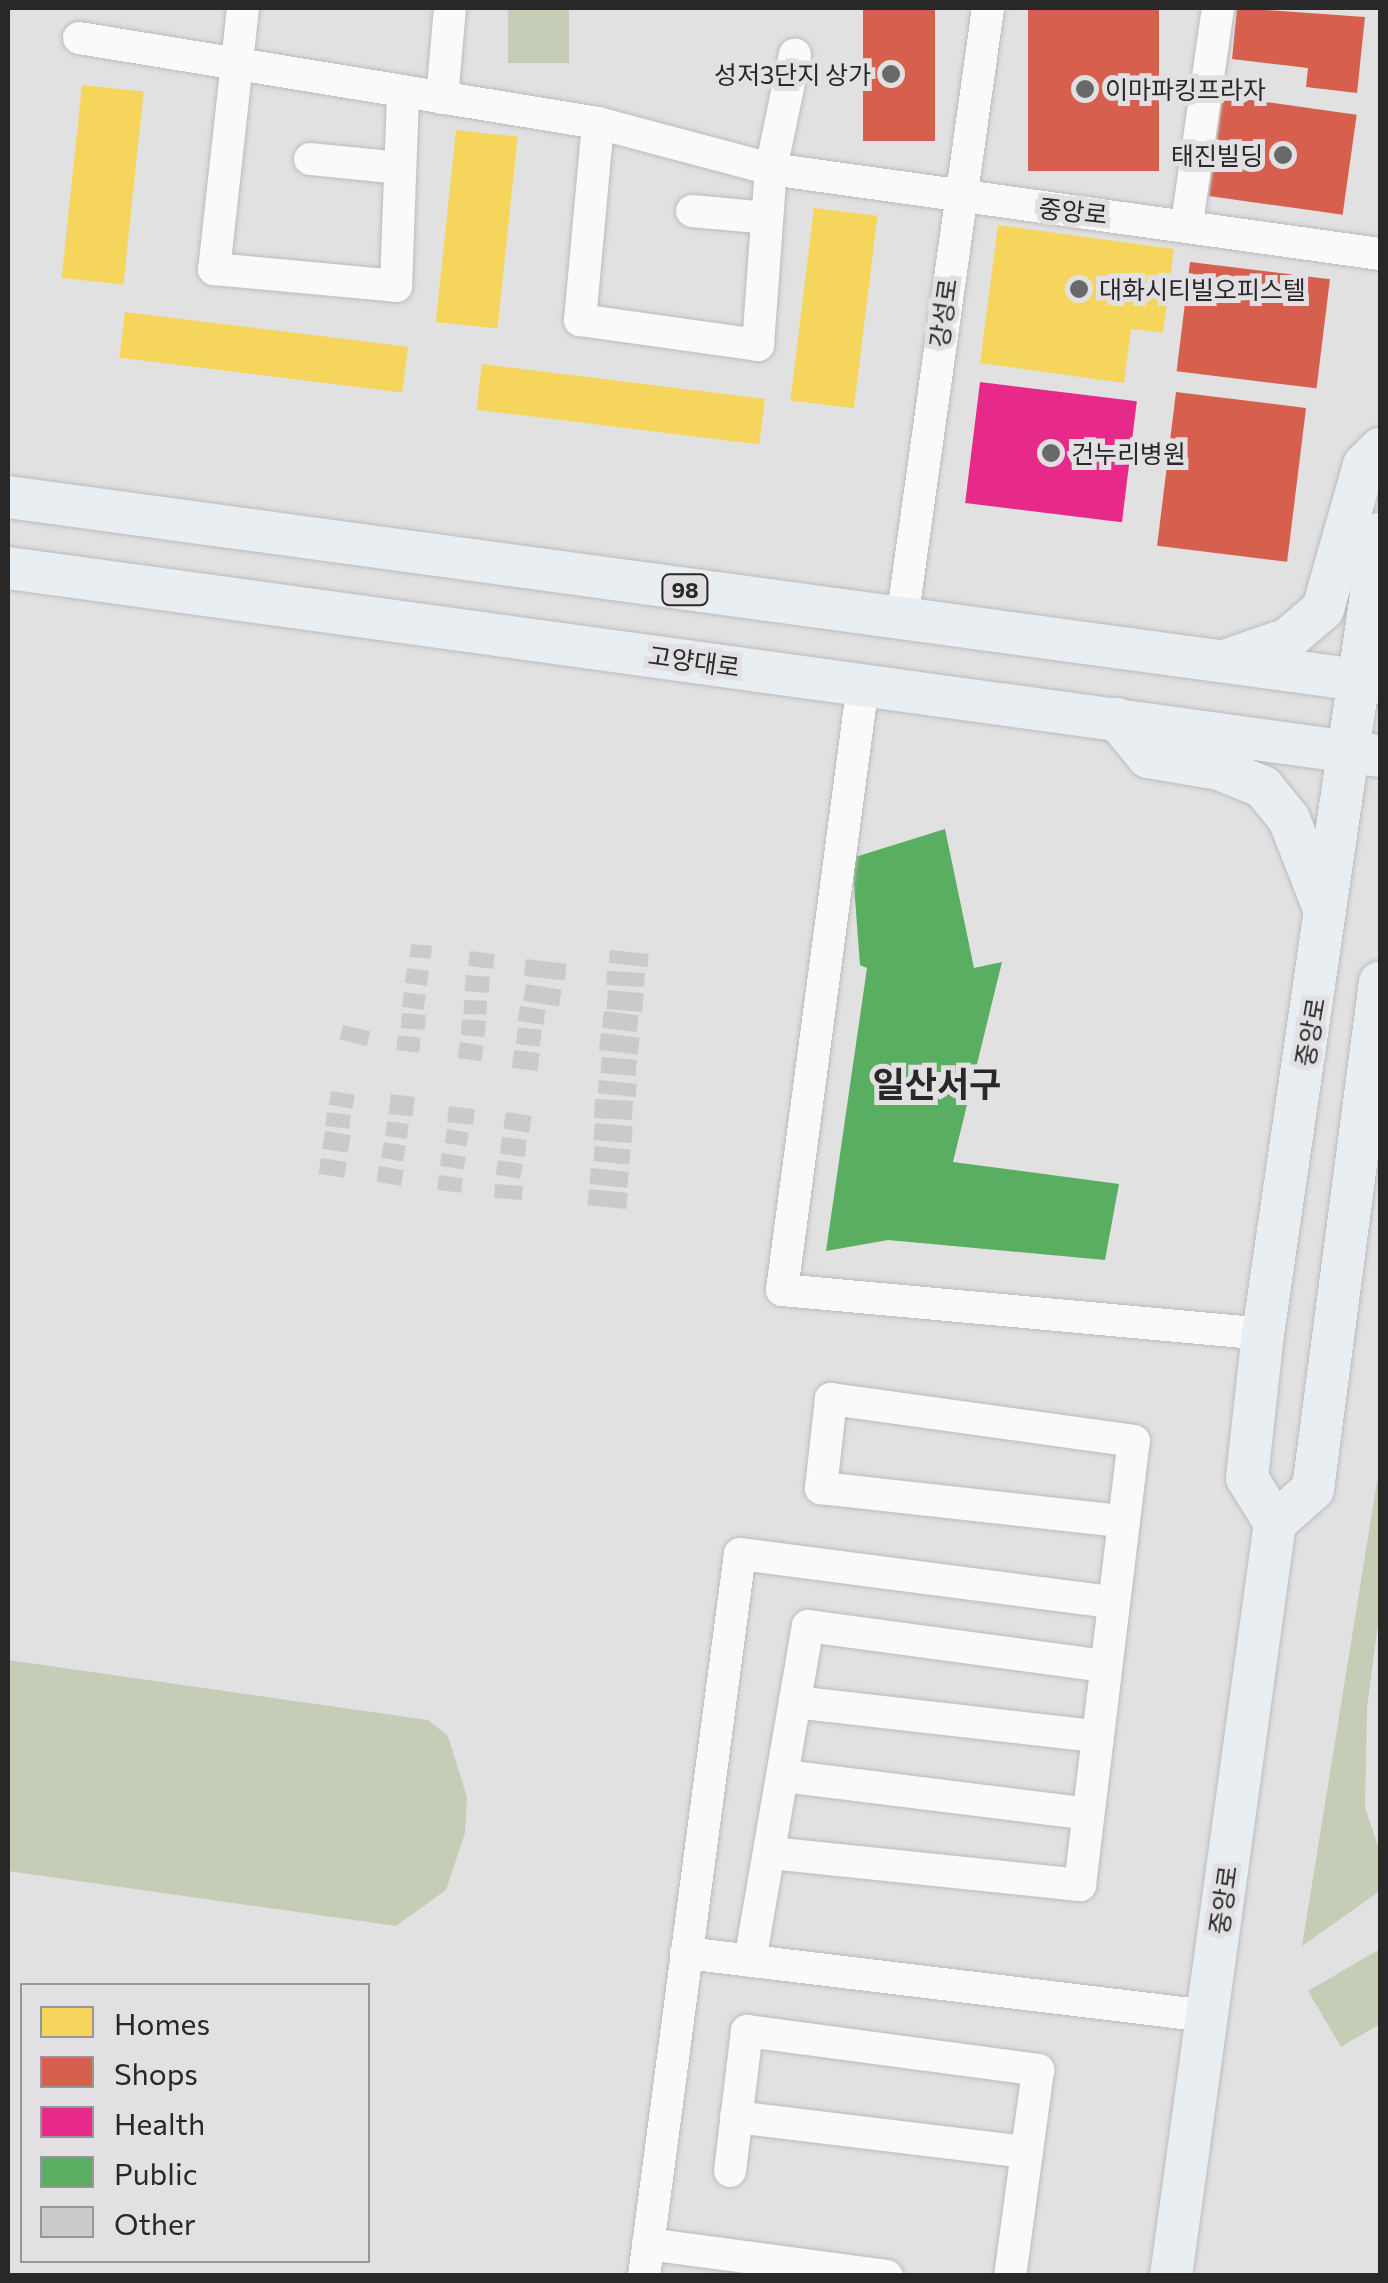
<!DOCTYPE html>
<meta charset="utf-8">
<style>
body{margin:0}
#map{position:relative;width:1388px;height:2283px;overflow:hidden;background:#e2e1e2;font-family:Commissioner,"Noto Sans KR",sans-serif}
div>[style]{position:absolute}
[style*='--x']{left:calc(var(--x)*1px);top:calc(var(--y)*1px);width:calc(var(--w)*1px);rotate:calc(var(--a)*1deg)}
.green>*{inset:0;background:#c5cdb6;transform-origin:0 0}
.homes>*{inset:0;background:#f6d55c;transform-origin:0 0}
.shops>*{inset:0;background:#d6604d;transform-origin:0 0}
.health>*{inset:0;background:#e7298a;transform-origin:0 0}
.public>*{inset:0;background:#5aae61}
.building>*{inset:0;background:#cbc9cb;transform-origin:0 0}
.roads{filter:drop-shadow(0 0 2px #bcbbbc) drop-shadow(0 0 2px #bcbbbc)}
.minor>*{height:32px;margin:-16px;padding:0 16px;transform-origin:16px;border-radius:16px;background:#fbfafb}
.major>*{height:42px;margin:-21px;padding:0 21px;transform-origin:21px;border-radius:21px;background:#e8eef2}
.dots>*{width:28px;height:28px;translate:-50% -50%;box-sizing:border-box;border:5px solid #e2e0e3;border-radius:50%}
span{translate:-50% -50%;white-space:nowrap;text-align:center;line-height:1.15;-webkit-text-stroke:10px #e2e0e3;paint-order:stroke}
.shield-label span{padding:2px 8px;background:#e2e0e3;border:2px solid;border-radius:8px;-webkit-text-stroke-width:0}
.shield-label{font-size:22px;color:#292829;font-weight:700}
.poi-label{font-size:25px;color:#292829}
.right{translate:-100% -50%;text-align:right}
.left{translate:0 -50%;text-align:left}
.street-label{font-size:25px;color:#292829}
.district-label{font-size:35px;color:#292829;font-weight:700}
.frame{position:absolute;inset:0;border:10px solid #292829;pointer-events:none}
.legend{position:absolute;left:20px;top:1983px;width:350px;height:280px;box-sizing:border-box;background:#e2e0e3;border:2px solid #989699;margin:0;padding:12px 18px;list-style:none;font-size:30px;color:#292829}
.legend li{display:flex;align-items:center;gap:20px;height:50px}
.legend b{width:50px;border:2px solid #989699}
</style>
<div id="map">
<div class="green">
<div style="left:508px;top:8px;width:61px;height:55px"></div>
<div style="clip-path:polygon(1380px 1463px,1380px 1609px,1367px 1708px,1365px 1807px,1380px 1852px,1380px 1891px,1302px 1946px)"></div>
<div style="clip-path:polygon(8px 1660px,428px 1720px,448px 1736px,467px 1797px,465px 1833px,446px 1890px,396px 1926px,8px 1871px)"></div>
<div style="clip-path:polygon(1380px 1949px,1380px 2024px,1341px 2047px,1308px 1991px)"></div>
</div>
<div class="homes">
<div style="left:82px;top:85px;width:62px;height:194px;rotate:6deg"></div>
<div style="left:456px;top:130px;width:62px;height:193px;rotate:6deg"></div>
<div style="left:814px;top:208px;width:64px;height:194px;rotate:7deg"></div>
<div style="clip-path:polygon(998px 225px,1174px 249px,1163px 333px,1131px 329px,1124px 383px,980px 363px)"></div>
<div style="left:125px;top:312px;width:285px;height:46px;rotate:7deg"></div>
<div style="left:482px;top:364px;width:285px;height:46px;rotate:7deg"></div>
</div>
<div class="shops">
<div style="left:863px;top:8px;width:72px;height:133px"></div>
<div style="left:1028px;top:8px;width:131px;height:163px"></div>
<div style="clip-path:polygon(1237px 8px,1365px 17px,1357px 93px,1306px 87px,1308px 68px,1232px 59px)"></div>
<div style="left:1223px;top:96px;width:135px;height:101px;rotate:8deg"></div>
<div style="left:1190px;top:262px;width:141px;height:110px;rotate:7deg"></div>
<div style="left:1176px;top:392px;width:131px;height:155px;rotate:7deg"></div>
</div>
<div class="health">
<div style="left:980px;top:382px;width:158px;height:122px;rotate:7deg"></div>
</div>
<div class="public">
<div style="clip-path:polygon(945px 829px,974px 968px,1002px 962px,953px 1162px,1119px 1184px,1105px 1260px,888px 1240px,826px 1251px,867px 968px,860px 965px,852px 858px)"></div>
</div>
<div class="building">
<div style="left:411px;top:944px;width:21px;height:13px;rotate:5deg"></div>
<div style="left:610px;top:950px;width:39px;height:13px;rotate:6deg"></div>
<div style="left:470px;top:951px;width:25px;height:15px;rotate:7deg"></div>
<div style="left:526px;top:959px;width:41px;height:17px;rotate:7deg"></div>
<div style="left:407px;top:968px;width:22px;height:15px;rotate:8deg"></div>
<div style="left:607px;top:971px;width:38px;height:14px;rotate:3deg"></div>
<div style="left:466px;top:975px;width:24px;height:16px;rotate:5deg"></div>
<div style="left:526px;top:984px;width:36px;height:17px;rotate:9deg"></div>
<div style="left:608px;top:990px;width:36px;height:19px;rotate:5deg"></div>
<div style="left:404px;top:992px;width:22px;height:15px;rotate:8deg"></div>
<div style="left:464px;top:1000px;width:23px;height:14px;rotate:2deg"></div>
<div style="left:520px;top:1006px;width:26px;height:15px;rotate:9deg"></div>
<div style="left:604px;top:1011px;width:35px;height:17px;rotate:7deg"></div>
<div style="left:402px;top:1013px;width:24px;height:15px;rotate:5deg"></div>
<div style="left:462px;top:1019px;width:24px;height:16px;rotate:5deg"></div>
<div style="left:343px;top:1025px;width:28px;height:15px;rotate:13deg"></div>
<div style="left:518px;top:1027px;width:24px;height:17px;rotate:7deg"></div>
<div style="left:601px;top:1033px;width:39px;height:17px;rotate:7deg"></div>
<div style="left:398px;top:1035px;width:23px;height:15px;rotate:7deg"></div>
<div style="left:460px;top:1042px;width:24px;height:16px;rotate:9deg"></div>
<div style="left:514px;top:1050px;width:26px;height:18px;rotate:7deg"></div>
<div style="left:602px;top:1057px;width:35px;height:16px;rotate:5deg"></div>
<div style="left:599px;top:1080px;width:38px;height:13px;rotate:6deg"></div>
<div style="left:331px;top:1091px;width:24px;height:14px;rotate:9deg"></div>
<div style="left:391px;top:1094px;width:24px;height:20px;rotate:7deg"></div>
<div style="left:595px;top:1099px;width:38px;height:19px;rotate:3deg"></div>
<div style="left:449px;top:1106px;width:26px;height:16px;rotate:7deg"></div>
<div style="left:327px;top:1112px;width:24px;height:14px;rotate:7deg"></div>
<div style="left:506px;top:1112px;width:26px;height:17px;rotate:9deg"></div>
<div style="left:387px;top:1121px;width:22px;height:15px;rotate:8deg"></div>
<div style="left:595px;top:1123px;width:38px;height:17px;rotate:5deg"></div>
<div style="left:447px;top:1129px;width:22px;height:14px;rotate:10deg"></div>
<div style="left:325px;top:1131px;width:26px;height:18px;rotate:9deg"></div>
<div style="left:502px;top:1137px;width:25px;height:17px;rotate:7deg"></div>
<div style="left:384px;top:1142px;width:22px;height:16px;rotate:10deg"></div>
<div style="left:595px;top:1146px;width:36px;height:15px;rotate:6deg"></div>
<div style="left:442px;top:1153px;width:24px;height:13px;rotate:9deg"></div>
<div style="left:321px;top:1158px;width:26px;height:16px;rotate:9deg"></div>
<div style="left:498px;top:1160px;width:25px;height:15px;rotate:9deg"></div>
<div style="left:379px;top:1166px;width:25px;height:16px;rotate:9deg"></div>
<div style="left:591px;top:1168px;width:38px;height:16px;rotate:6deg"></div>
<div style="left:439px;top:1175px;width:24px;height:15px;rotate:7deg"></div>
<div style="left:495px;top:1184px;width:28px;height:14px;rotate:4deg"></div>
<div style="left:589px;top:1189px;width:39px;height:16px;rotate:6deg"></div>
</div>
<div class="roads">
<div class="minor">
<div style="--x:243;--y:8;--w:263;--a:96.3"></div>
<div style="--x:214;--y:269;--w:183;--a:5.3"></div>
<div style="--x:396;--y:286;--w:195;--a:-87.9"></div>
<div style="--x:79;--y:38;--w:526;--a:9.3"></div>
<div style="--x:598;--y:123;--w:179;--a:14.9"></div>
<div style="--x:771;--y:169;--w:615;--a:7.95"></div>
<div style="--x:442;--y:98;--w:90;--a:-84.9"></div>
<div style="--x:598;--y:123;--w:198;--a:95.2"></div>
<div style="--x:580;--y:320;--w:180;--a:8"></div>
<div style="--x:758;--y:345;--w:176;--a:-85.8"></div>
<div style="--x:771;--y:169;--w:117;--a:-78.2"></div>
<div style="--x:310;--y:159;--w:90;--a:5.7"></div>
<div style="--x:692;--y:211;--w:75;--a:5.3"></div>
<div style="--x:1187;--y:223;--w:217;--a:-81.8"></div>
<div style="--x:902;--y:620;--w:618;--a:-82"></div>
<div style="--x:863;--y:684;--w:611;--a:97.61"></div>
<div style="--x:782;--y:1290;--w:483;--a:5.2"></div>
<div style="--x:795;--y:1702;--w:302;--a:6.5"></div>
<div style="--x:784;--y:1776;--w:305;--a:7.1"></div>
<div style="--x:771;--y:1853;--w:311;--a:5.9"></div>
<div style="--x:1080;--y:1885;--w:447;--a:-83.1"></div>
<div style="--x:1134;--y:1441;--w:306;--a:-172.1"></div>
<div style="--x:831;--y:1399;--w:90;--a:96.4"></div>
<div style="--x:821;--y:1488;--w:303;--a:6.3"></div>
<div style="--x:686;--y:1953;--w:525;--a:6.89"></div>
<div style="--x:750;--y:1961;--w:340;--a:-80.2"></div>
<div style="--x:808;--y:1626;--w:297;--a:7.7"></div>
<div style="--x:736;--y:2117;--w:293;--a:6.9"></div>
<div style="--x:730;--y:2171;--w:141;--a:-83.1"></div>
<div style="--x:747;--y:2031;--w:294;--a:7.6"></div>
<div style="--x:1038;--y:2070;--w:208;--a:97.7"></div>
<div style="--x:648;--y:2244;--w:241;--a:7.6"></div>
<div style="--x:644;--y:2276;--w:728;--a:-82.43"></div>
<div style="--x:740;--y:1554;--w:374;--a:7.4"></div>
</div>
<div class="major">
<div style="--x:8;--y:497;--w:1385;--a:7.72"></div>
<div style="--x:8;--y:568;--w:1384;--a:7.81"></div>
<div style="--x:1227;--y:660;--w:65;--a:-19"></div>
<div style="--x:1288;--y:639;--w:46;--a:-40.6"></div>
<div style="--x:1323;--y:609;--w:150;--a:-74.1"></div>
<div style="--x:1364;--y:465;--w:23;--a:-45"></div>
<div style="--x:1117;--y:719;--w:49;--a:50.8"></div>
<div style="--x:1148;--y:757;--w:72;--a:9.6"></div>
<div style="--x:1219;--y:769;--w:48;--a:22.2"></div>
<div style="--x:1263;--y:787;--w:41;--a:50.9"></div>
<div style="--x:1289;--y:819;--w:99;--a:68.6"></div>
<div style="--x:1275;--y:1523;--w:51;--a:-41.8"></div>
<div style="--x:1313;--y:1489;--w:511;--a:-82.47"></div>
<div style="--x:1171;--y:2276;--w:760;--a:-82.14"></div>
<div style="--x:1275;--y:1523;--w:53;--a:-121.9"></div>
<div style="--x:1247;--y:1478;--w:145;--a:-83.7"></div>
<div style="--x:1263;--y:1334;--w:809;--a:-81.68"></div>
</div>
</div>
<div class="dots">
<div style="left:891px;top:74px;background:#6a696a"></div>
<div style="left:1085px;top:89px;background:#6a696a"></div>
<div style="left:1283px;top:155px;background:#6a696a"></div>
<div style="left:1079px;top:289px;background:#6a696a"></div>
<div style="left:1051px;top:453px;background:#6a696a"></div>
</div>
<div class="shield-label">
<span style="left:685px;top:590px">98</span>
</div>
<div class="poi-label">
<span class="right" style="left:871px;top:74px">성저3단지 상가</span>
<span class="left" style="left:1105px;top:89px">이마파킹프라자</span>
<span class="right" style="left:1263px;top:155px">태진빌딩</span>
<span class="left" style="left:1099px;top:289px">대화시티빌오피스텔</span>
<span class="left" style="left:1071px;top:453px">건누리병원</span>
</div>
<div class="street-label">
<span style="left:1073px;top:211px;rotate:6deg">중앙로</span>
<span style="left:943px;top:313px;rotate:-82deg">강성로</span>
<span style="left:694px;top:661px;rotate:8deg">고양대로</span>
<span style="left:1310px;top:1032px;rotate:-80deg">중앙로</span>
<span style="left:1223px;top:1900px;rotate:-82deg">중앙로</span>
</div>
<div class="district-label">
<span style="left:937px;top:1083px">일산서구</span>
</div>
<div class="frame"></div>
<ul class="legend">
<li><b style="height:28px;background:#f6d55c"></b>Homes</li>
<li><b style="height:28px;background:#d6604d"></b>Shops</li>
<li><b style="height:28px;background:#e7298a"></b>Health</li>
<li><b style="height:28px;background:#5aae61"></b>Public</li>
<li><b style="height:28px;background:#cbc9cb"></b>Other</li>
</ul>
</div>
